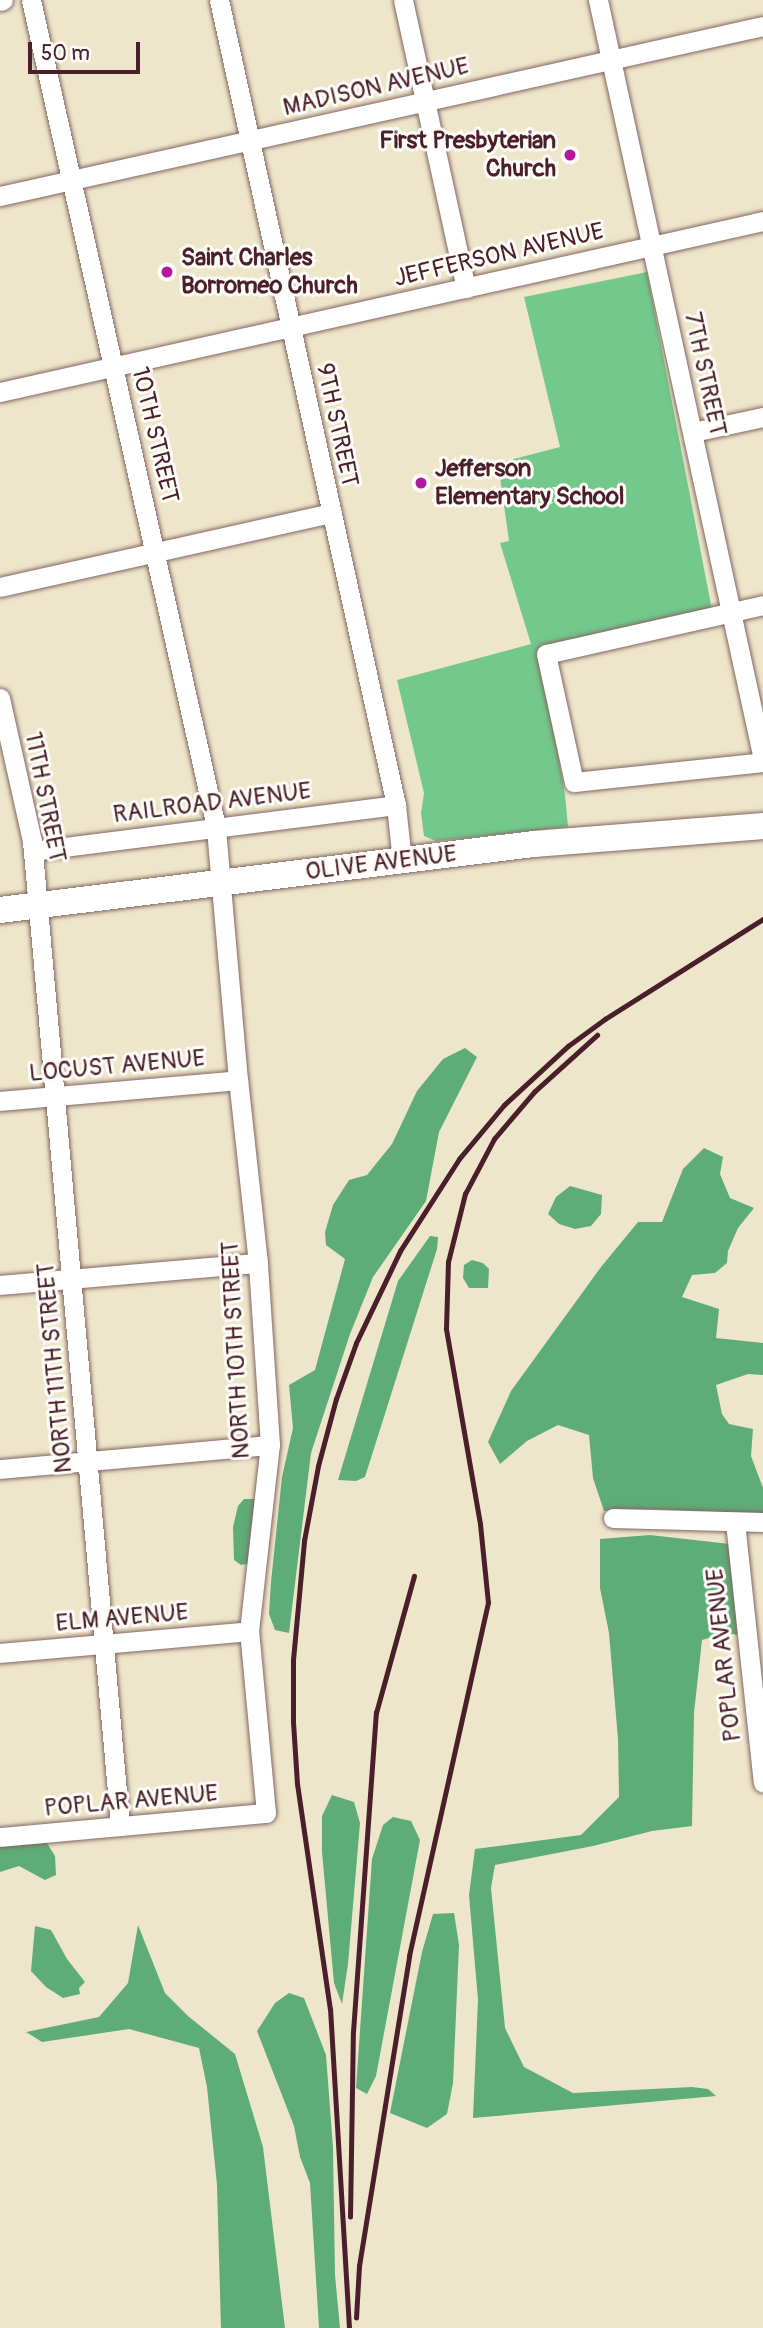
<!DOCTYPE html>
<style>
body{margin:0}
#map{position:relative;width:763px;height:2328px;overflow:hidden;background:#eee6ca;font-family:Pangolin,sans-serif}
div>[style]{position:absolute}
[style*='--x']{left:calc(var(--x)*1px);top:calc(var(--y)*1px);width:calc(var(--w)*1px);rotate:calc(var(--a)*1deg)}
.green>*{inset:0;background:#73c88c}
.forest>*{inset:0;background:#5eac78}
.roads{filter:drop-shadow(0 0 2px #836563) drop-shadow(0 0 2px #836563)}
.minor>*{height:19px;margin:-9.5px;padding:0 9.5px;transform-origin:9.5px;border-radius:9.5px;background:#fff}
.major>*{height:26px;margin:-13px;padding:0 13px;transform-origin:13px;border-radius:13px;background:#fff}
.rail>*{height:4.5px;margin:-2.25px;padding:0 2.25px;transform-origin:2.25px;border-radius:2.25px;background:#4a1f2b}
.dots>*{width:19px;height:19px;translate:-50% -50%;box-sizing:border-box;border:4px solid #fdfcf7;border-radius:50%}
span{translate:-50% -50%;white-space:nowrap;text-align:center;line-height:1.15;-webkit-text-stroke:6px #fdfcf7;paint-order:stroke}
.street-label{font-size:24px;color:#4a1f2b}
.poi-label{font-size:24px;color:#4a1f2b;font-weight:700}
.right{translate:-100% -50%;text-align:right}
.left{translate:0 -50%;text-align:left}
.scale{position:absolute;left:28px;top:42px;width:112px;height:32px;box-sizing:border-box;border:4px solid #4a1f2b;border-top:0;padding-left:9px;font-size:21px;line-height:24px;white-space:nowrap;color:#4a1f2b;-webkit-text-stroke:5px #fdfcf7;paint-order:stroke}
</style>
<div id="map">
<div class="green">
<div style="clip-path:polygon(647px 272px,712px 610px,540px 648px,565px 795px,568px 827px,436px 841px,424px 836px,421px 813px,424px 793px,397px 680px,531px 644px,500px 543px,509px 541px,498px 463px,560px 447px,524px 297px)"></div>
</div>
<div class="forest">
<div style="clip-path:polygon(465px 1048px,477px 1057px,439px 1132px,426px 1201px,373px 1277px,350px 1334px,311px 1453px,289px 1633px,275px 1630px,269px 1614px,271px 1582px,282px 1477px,293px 1428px,289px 1385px,315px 1370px,345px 1259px,326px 1245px,325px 1232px,333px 1205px,349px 1180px,367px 1175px,392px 1144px,417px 1091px,443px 1059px)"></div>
<div style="clip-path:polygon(704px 1148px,723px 1157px,720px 1174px,730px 1198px,754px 1208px,738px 1228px,728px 1251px,727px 1263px,715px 1273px,692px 1275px,682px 1297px,719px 1309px,716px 1338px,763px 1343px,763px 1375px,748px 1374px,716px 1385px,722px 1414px,729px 1424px,753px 1429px,751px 1456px,763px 1488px,763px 1514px,651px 1509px,604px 1511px,593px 1478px,589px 1435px,558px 1425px,527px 1441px,500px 1464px,488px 1442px,511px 1391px,601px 1267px,638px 1222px,662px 1222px,683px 1169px)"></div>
<div style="clip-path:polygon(570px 1186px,602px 1195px,601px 1214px,591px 1226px,575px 1229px,559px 1224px,548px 1214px,556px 1197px)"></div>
<div style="clip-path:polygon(430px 1236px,438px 1237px,437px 1249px,365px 1477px,356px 1481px,338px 1480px,398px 1281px)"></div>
<div style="clip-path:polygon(472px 1260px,483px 1263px,489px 1269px,488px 1288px,469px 1288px,463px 1278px,464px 1265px)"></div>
<div style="clip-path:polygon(244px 1499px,259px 1499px,252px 1563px,241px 1565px,234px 1560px,233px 1527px,238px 1506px)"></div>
<div style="clip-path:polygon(650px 1535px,730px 1544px,746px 1636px,726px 1633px,702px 1640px,694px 1713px,692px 1826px,652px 1831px,593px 1846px,495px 1865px,491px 1888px,505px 2028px,524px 2067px,573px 2093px,692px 2087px,708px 2089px,716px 2096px,473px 2118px,478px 2000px,469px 1895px,475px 1849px,581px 1835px,619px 1797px,618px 1739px,609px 1633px,600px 1588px,600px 1539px)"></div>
<div style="clip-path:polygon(332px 1795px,354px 1802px,360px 1823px,348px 1964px,342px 2004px,334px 1983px,322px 1852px,322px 1816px)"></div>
<div style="clip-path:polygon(393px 1817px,411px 1821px,420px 1840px,376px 2076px,367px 2094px,356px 2088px,372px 1859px,383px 1825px)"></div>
<div style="clip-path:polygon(30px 1839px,47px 1843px,55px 1856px,56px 1875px,45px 1880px,19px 1866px,0 1872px,0 1846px)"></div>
<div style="clip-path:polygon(454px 1913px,459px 1945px,453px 2083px,447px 2114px,427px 2128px,390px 2113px,422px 1952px,433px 1914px)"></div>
<div style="clip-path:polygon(138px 1925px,165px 1993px,188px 2016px,235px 2054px,263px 2147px,285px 2328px,221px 2328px,217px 2185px,207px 2087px,199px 2048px,129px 2029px,42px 2042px,26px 2032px,99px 2017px,128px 1983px)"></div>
<div style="clip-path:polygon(35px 1926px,51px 1930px,67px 1959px,85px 1982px,79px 1988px,80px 1994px,63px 1998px,46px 1987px,31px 1971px)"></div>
<div style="clip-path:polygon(289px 1993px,304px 1998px,326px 2055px,333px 2148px,335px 2275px,340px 2328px,319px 2328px,310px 2183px,300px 2157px,294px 2126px,257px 2031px,275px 2003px)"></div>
</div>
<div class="roads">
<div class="minor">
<div style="--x:219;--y:0;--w:824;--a:77.6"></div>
<div style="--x:396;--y:805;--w:56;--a:83.9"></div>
<div style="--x:403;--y:0;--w:295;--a:77.7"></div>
<div style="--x:598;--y:0;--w:777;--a:77.74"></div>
<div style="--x:0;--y:1;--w:3;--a:-18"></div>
<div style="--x:0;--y:196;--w:782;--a:-12.56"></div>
<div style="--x:0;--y:392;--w:782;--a:-12.63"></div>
<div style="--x:693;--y:432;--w:72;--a:-12.1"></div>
<div style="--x:0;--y:587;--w:340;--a:-12.6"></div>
<div style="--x:763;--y:605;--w:222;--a:167.3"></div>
<div style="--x:546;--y:654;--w:131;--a:77.7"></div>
<div style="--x:574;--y:782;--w:190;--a:-6"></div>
<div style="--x:0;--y:698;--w:147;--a:77.4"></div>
<div style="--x:32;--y:841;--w:989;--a:84.89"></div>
<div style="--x:33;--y:851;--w:366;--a:-7.2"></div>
<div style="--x:0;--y:1101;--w:239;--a:-5"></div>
<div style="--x:0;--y:1285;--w:259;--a:-4.9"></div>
<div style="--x:0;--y:1469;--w:271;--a:-5.1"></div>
<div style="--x:613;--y:1518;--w:150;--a:1.5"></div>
<div style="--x:735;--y:1522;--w:262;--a:83.9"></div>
<div style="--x:0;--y:1653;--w:250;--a:-5"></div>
<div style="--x:0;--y:1837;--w:267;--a:-5.2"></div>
<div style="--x:266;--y:1813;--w:183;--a:-95.3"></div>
<div style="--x:249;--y:1631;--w:187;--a:-83.6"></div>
<div style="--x:270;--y:1445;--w:182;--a:-93.8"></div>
<div style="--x:258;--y:1263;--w:184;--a:-96.2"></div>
<div style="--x:238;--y:1080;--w:254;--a:-95"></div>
<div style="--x:216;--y:827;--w:847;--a:-102.61"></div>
</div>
<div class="major">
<div style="--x:0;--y:910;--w:538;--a:-7.05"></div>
<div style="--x:534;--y:844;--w:230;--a:-4.5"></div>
</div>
</div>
<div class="rail">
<div style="--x:350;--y:2217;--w:185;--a:-89.1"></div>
<div style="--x:353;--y:2032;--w:320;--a:-85.9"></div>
<div style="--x:376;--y:1713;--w:142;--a:-74.5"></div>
<div style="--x:356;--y:2318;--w:52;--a:-86.7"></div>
<div style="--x:359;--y:2266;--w:314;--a:-80.8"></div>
<div style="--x:409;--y:1956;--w:362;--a:-77.4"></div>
<div style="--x:488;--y:1603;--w:79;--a:-95.8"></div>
<div style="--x:480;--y:1524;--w:198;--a:-99.9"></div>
<div style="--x:446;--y:1329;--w:67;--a:-88.3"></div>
<div style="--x:448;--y:1262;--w:70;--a:-76"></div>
<div style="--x:465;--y:1194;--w:62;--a:-62.2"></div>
<div style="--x:494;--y:1139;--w:62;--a:-49.6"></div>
<div style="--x:534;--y:1092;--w:85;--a:-42.1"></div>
<div style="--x:349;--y:2328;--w:319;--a:-93.4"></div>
<div style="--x:330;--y:2010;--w:228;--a:-98.3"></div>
<div style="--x:297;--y:1784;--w:62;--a:-93.7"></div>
<div style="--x:293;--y:1722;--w:62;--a:-90"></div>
<div style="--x:293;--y:1660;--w:120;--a:-84.7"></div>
<div style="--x:304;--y:1541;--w:76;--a:-79.4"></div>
<div style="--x:318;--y:1466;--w:69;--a:-75"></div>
<div style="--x:336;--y:1399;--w:59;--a:-70.3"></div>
<div style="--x:356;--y:1343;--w:102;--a:-64.4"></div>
<div style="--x:400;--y:1251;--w:109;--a:-57.3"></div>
<div style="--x:459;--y:1159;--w:70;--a:-50.2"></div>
<div style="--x:504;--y:1105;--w:87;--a:-42.7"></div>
<div style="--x:568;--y:1046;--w:46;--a:-36.1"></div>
<div style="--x:605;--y:1019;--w:187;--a:-32.3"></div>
</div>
<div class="dots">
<div style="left:570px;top:155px;background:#b5179e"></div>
<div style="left:167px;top:272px;background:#b5179e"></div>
<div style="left:421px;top:483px;background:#b5179e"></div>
</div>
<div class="street-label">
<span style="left:376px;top:87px;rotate:-13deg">MADISON AVENUE</span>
<span style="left:499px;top:255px;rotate:-13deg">JEFFERSON AVENUE</span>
<span style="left:705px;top:374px;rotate:78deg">7TH STREET</span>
<span style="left:337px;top:425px;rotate:78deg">9TH STREET</span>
<span style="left:155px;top:435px;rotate:77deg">10TH STREET</span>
<span style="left:45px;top:797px;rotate:79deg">11TH STREET</span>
<span style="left:212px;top:803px;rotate:-7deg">RAILROAD AVENUE</span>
<span style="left:381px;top:863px;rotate:-7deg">OLIVE AVENUE</span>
<span style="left:117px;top:1066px;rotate:-5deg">LOCUST AVENUE</span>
<span style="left:236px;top:1350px;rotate:-93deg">NORTH 10TH STREET</span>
<span style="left:55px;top:1368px;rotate:-95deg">NORTH 11TH STREET</span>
<span style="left:122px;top:1618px;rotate:-5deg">ELM AVENUE</span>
<span style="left:724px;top:1655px;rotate:-96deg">POPLAR AVENUE</span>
<span style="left:131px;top:1801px;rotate:-5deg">POPLAR AVENUE</span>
</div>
<div class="poi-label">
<span class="right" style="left:556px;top:155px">First Presbyterian<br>Church</span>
<span class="left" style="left:181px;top:272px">Saint Charles<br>Borromeo Church</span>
<span class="left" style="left:435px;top:483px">Jefferson<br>Elementary School</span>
</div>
<div class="scale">50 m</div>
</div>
